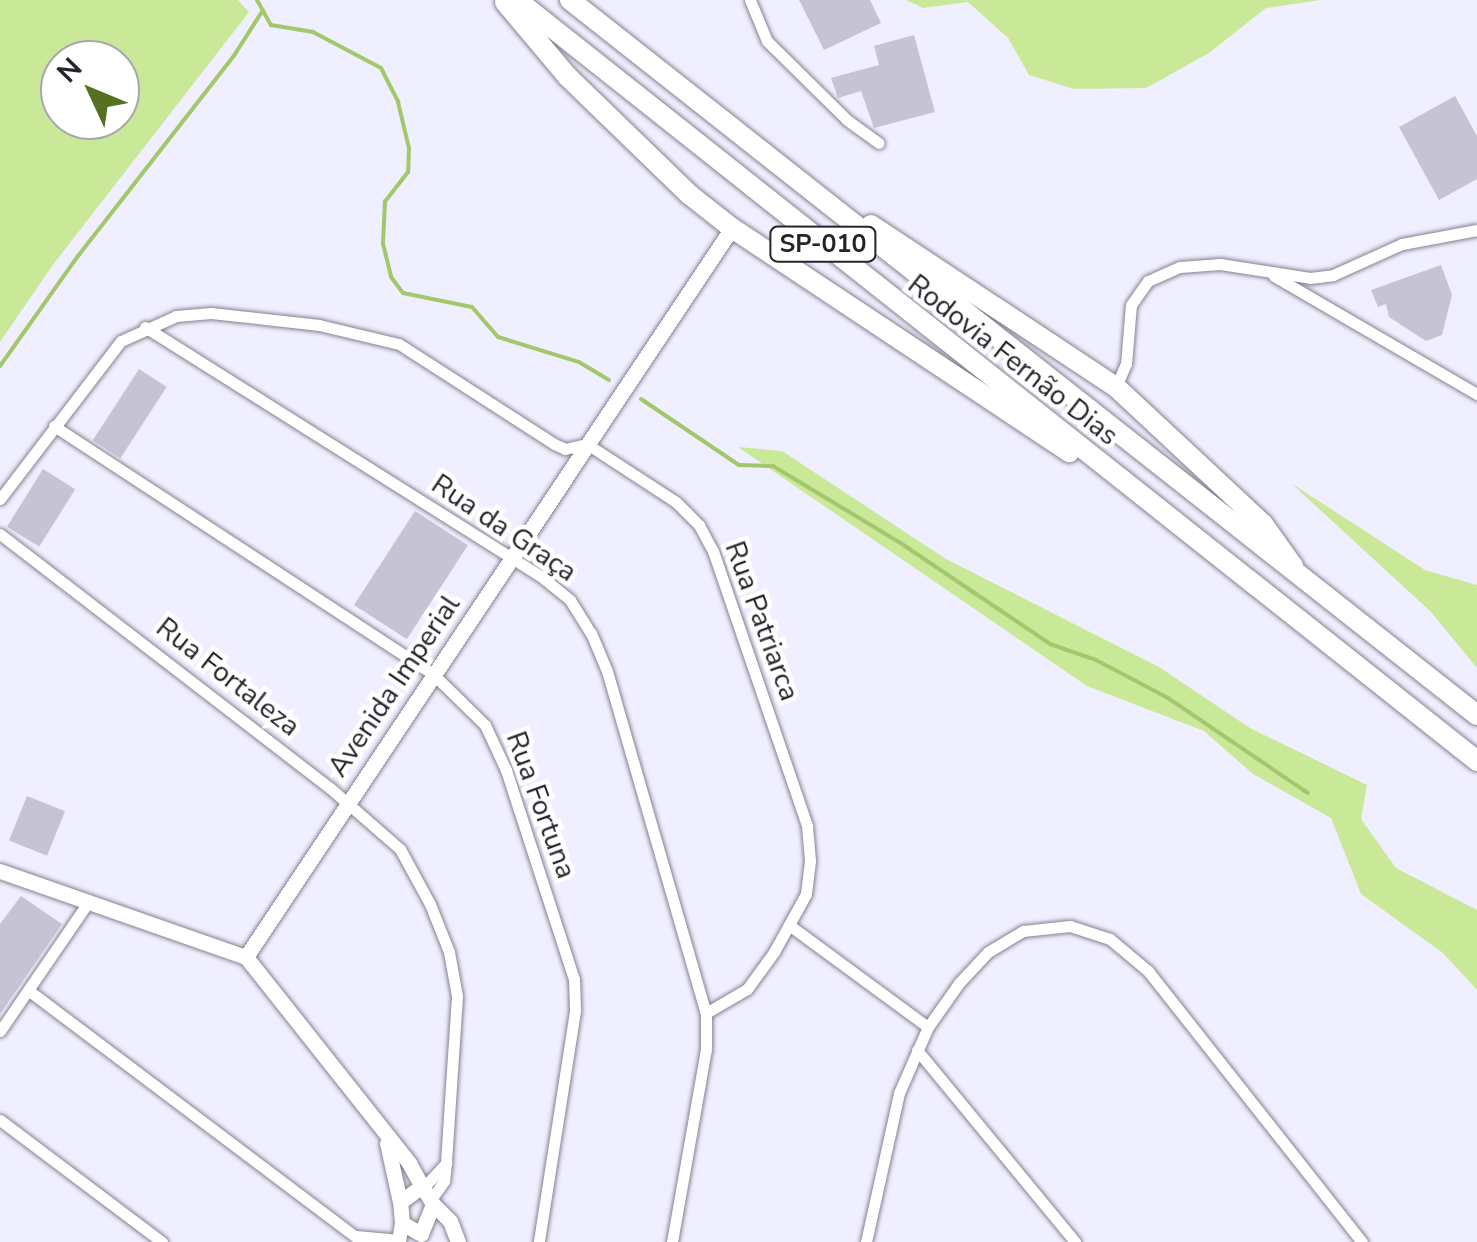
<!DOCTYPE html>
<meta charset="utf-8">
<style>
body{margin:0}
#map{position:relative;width:1477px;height:1242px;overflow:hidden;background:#f0efff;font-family:"Nunito Sans",sans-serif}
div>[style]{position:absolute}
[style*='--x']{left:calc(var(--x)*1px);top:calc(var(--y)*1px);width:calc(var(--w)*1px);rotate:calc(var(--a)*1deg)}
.green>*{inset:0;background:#c9e998}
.stream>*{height:4px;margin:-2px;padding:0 2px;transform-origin:2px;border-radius:2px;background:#a3c76a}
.building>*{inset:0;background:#c6c4d4;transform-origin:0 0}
.roads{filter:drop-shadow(0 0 2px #838290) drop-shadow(0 0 2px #838290)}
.minor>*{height:11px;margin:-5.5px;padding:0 5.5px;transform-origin:5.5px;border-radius:5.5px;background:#fff}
.tertiary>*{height:14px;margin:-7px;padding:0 7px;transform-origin:7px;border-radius:7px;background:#fff}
.secondary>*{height:15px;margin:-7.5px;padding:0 7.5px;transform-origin:7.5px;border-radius:7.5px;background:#fff}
.motorway>*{height:20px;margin:-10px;padding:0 10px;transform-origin:10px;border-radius:10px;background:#fff}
span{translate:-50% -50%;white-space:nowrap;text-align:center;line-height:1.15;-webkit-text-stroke:9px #fff;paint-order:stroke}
.shield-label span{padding:2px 8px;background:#fff;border:2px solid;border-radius:8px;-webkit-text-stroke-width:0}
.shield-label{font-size:25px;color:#25242a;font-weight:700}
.street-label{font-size:28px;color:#25242a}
.north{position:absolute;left:40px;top:40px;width:100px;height:100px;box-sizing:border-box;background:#fff;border:2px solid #a8a7aa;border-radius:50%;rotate:314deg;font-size:28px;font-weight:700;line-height:40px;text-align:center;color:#25242a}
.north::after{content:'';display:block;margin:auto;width:35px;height:45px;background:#557023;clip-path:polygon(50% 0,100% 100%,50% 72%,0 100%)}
</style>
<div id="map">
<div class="green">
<div style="clip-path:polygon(evenodd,0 0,238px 0,249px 12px,52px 266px,0 342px,0 0,60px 60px,120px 60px,120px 120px,60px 120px,60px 60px)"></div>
<div style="clip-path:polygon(906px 0,1321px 0,1266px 8px,1209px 53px,1146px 88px,1074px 89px,1029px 75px,1008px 38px,968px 2px,923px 8px)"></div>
<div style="clip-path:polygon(738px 447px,782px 451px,946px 559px,1159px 667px,1250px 728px,1367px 785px,1361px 819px,1396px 868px,1477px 910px,1477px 990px,1443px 953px,1361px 894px,1331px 818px,1253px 774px,1204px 731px,1087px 686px)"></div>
<div style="clip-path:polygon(1291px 483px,1425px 570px,1477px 585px,1477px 668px,1431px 612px)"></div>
</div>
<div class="stream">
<div style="--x:257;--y:0;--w:29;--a:61"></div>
<div style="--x:271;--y:25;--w:43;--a:9.5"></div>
<div style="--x:313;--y:32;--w:77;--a:27.9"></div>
<div style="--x:381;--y:68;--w:38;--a:63"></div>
<div style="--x:398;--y:102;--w:47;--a:76.6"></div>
<div style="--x:409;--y:148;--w:24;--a:92"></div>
<div style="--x:408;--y:172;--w:37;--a:128"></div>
<div style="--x:385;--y:201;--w:43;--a:92.7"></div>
<div style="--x:383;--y:244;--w:34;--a:76"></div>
<div style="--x:391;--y:277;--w:20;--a:53"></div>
<div style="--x:403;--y:293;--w:70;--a:11.5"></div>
<div style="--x:472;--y:307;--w:40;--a:49"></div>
<div style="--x:498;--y:337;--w:85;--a:17.2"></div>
<div style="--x:579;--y:362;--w:35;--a:31"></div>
<div style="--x:0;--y:366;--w:135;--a:-54.7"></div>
<div style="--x:78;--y:256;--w:256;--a:-52.1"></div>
<div style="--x:235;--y:54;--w:52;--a:-57.5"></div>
<div style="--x:641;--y:399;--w:118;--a:34"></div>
<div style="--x:739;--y:465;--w:34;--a:2"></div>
<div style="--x:773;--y:466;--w:147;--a:31.1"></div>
<div style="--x:899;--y:542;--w:182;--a:34"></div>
<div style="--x:1050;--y:644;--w:49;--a:19.2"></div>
<div style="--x:1096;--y:660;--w:81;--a:27.8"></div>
<div style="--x:1168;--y:698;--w:169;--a:34.2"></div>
</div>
<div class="building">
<div style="clip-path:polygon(799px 0,870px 0,881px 23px,824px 50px)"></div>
<div style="clip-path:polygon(914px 35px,935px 112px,874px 128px,861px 91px,838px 98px,831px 78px,879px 65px,874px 46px)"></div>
<div style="clip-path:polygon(1455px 96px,1477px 136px,1477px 179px,1439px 200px,1399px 127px)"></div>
<div style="clip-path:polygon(1441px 265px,1452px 295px,1442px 335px,1426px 341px,1389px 317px,1386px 304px,1378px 307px,1371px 290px)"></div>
<div style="left:139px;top:369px;width:33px;height:85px;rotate:33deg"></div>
<div style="left:43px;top:469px;width:38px;height:68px;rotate:32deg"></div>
<div style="left:415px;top:511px;width:63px;height:112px;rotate:33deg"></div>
<div style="left:27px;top:796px;width:41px;height:48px;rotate:22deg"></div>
<div style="clip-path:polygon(21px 896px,62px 924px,0 1014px,0 924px)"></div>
</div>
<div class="roads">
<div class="minor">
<div style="--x:750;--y:0;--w:44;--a:67.5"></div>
<div style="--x:767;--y:41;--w:112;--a:44.6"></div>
<div style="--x:847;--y:120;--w:39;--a:36"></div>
<div style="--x:1274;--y:276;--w:235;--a:30.2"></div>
<div style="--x:145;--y:327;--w:471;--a:32.2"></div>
<div style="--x:543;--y:578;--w:35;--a:39"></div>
<div style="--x:570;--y:600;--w:39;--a:58"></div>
<div style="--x:591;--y:633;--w:41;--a:67.2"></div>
<div style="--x:607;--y:671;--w:356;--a:73.9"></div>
<div style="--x:1116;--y:387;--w:25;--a:-67"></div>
<div style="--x:1126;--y:364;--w:59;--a:-85.2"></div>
<div style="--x:1131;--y:305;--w:29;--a:-55"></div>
<div style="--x:1148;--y:281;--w:35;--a:-24"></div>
<div style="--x:1180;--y:267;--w:40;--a:-4.3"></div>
<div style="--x:1220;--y:264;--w:91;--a:8.8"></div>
<div style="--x:1310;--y:278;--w:23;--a:-7"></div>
<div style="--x:1333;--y:275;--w:76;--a:-24.2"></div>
<div style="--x:1402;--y:244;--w:76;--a:-10.6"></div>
<div style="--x:54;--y:426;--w:453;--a:33.2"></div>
<div style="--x:433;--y:674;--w:73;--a:44.4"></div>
<div style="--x:485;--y:725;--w:50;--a:65"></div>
<div style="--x:506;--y:770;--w:220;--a:72"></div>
<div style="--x:574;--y:979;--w:32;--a:88"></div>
<div style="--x:575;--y:1011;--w:234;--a:98.9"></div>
<div style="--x:0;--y:499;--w:199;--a:-52.6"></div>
<div style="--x:121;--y:341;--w:60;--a:-24.4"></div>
<div style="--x:176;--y:316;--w:35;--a:-5"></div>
<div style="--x:211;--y:313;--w:109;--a:6.3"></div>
<div style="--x:319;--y:325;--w:82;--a:13.4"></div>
<div style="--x:399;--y:344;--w:184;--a:32.8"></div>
<div style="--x:554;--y:444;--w:12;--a:24"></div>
<div style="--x:565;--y:449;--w:23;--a:-13"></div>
<div style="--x:587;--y:444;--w:106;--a:33.1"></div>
<div style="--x:676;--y:502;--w:33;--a:45"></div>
<div style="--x:699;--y:525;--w:30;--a:62"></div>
<div style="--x:713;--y:551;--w:291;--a:71.1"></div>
<div style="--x:807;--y:826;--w:35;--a:85"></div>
<div style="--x:810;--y:861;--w:33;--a:97"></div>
<div style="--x:806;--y:894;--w:66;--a:118.9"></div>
<div style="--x:774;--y:952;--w:46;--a:126.1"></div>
<div style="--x:747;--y:989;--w:48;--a:149.7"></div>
<div style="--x:706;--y:1013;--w:36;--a:90"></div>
<div style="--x:706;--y:1049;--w:196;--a:100"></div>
<div style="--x:0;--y:534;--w:416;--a:37.6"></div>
<div style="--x:330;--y:788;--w:93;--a:41.1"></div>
<div style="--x:400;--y:849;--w:63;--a:61.4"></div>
<div style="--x:430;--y:904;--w:52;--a:68.4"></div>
<div style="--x:449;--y:952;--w:45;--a:79.7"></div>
<div style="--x:457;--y:996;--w:167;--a:93.8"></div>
<div style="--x:446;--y:1163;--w:18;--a:96"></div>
<div style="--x:444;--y:1181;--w:21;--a:125"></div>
<div style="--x:789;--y:925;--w:172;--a:36.3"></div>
<div style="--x:28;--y:990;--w:419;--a:37"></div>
<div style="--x:0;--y:1031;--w:158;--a:-55.6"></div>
<div style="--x:917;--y:1050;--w:249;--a:50.5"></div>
<div style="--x:0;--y:1120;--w:203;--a:37"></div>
<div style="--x:424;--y:1187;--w:33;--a:-47"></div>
<div style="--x:356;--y:1236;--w:43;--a:5.3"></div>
<div style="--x:866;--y:1242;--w:153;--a:-77.5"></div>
<div style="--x:899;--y:1093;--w:72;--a:-66.3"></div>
<div style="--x:928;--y:1027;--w:54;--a:-54.8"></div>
<div style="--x:959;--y:983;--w:42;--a:-46.9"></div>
<div style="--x:988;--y:952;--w:41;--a:-31"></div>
<div style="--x:1023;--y:931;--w:47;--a:-6.1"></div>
<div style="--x:1070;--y:926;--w:42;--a:18"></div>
<div style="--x:1110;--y:939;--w:50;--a:40.1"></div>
<div style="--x:1148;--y:971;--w:345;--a:51.7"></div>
</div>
<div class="tertiary">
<div style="--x:399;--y:1242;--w:19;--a:-81"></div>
</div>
<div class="secondary">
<div style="--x:0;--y:871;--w:261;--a:19.3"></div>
<div style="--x:246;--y:957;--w:876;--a:-56.31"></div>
<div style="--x:246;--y:957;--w:263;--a:51.6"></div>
<div style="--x:409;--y:1163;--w:26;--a:61"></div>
<div style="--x:387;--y:1143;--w:60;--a:77.6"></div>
<div style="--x:422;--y:1186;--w:21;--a:59"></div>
<div style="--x:433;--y:1204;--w:32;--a:112"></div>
<div style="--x:421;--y:1234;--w:22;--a:-150"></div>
<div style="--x:402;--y:1223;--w:21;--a:-95"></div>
<div style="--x:400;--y:1202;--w:27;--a:-36"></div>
<div style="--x:433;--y:1204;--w:24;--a:45"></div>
<div style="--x:450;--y:1221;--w:22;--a:69"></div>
</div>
<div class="motorway">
<div style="--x:517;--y:0;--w:1225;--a:38.4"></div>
<div style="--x:570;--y:0;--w:1155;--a:38.25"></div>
<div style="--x:505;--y:2;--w:97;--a:50"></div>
<div style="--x:567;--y:76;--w:171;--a:44.1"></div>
<div style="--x:690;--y:195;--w:53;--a:38.2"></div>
<div style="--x:732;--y:228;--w:405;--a:33.6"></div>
<div style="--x:871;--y:225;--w:294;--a:33.5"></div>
<div style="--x:1116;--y:387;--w:201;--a:43"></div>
<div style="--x:1263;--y:524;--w:52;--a:54.5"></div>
</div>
</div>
<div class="shield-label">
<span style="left:823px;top:244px">SP-010</span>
</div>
<div class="street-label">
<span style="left:1013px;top:360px;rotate:38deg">Rodovia Fernão Dias</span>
<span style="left:504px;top:528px;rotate:34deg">Rua da Graça</span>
<span style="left:762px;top:621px;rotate:70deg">Rua Patriarca</span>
<span style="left:228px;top:677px;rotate:38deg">Rua Fortaleza</span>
<span style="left:394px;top:686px;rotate:-56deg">Avenida Imperial</span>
<span style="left:541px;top:805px;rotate:70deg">Rua Fortuna</span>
</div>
<div class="north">N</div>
</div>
